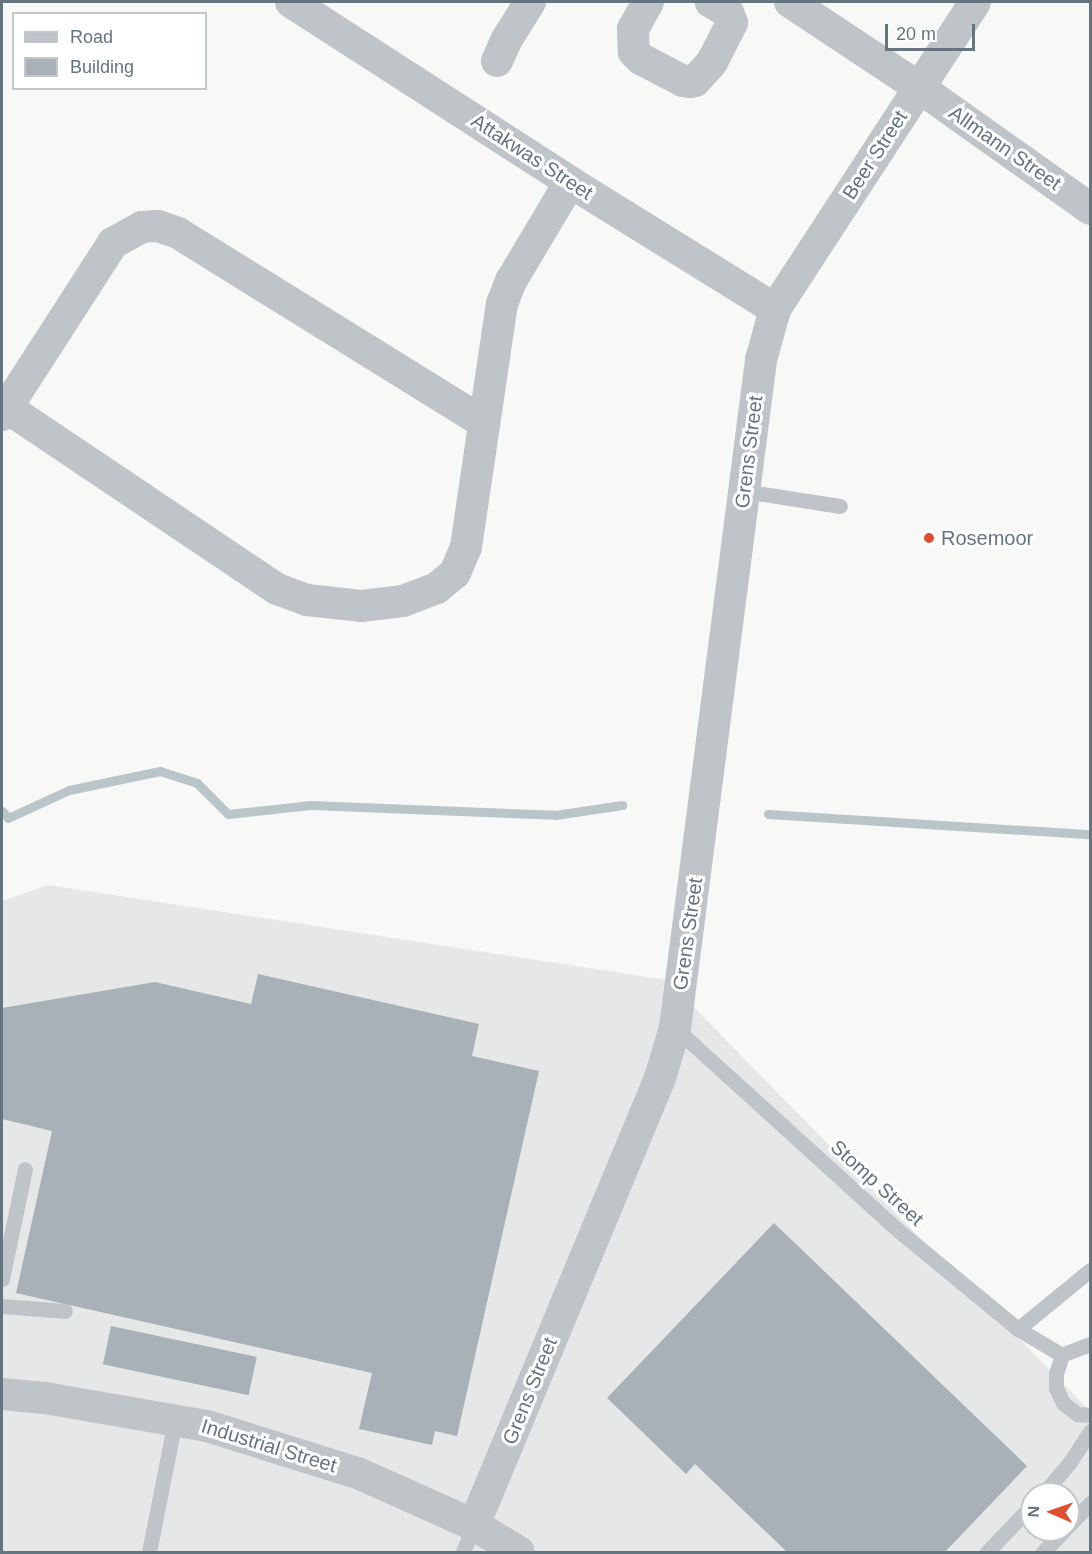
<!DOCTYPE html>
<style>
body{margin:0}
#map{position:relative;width:1092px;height:1554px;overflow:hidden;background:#f8f8f6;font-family:Helvetica,sans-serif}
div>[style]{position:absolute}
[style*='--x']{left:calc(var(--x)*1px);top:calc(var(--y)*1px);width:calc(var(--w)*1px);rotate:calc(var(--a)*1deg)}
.built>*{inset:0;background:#e6e7e7}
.stream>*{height:9px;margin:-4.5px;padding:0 4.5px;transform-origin:4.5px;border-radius:4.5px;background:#b9c5c9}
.building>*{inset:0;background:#a8b1b7;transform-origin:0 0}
.service>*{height:15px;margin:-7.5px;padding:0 7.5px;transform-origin:7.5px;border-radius:7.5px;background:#bfc4c8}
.minor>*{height:32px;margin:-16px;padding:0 16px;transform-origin:16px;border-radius:16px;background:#bfc4c8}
.dots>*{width:16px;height:16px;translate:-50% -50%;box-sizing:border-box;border:3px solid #fff;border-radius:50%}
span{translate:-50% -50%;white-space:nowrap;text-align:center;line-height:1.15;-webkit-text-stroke:6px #fff;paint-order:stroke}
.street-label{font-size:20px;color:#647580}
.poi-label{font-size:20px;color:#647580}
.left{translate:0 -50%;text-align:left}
.frame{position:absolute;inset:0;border:3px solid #647580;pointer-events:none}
.legend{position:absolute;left:12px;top:12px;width:195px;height:78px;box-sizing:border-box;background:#fff;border:2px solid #c1c8cc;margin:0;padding:8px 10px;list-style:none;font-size:18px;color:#647580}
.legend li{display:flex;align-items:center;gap:12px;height:30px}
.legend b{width:30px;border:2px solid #c1c8cc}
.north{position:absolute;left:1020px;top:1482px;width:60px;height:60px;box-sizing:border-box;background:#fff;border:2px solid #c1c8cc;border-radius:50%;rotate:272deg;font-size:16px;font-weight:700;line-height:24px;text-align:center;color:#647580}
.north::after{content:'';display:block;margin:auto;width:21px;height:27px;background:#de4e30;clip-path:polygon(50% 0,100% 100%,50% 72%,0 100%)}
.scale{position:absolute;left:885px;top:24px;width:90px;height:27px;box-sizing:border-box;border:3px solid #647580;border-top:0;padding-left:8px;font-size:18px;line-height:21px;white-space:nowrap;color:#647580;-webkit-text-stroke:4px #fff;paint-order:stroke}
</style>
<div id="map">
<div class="built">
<div style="clip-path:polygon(evenodd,48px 885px,667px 980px,1090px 1411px,1090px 1552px,2px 1552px,2px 901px,48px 885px,1032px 1494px,1068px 1494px,1068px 1530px,1032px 1530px,1032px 1494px)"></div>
</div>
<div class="stream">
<div style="--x:2;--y:811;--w:9;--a:49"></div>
<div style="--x:8;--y:818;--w:67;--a:-24.7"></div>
<div style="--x:69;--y:790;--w:93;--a:-11.8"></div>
<div style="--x:160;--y:771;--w:39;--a:18"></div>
<div style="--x:197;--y:783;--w:44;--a:45"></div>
<div style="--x:228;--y:814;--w:83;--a:-6.2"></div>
<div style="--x:311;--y:805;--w:244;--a:2.3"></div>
<div style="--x:555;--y:815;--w:68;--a:-8.5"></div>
<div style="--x:768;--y:814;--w:323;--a:3.6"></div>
</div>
<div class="building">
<div style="clip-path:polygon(258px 974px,479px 1024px,472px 1056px,539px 1071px,457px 1436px,435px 1431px,432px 1445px,359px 1429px,372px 1373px,16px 1293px,52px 1131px,2px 1119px,2px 1008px,155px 982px,251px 1004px)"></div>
<div style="clip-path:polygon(774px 1223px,1027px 1466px,945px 1552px,787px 1552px,695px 1464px,686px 1474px,607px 1398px)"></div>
<div style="left:111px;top:1326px;width:149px;height:39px;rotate:12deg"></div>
</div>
<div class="service">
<div style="--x:744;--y:491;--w:97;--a:8.9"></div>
<div style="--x:675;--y:1028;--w:302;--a:42.2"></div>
<div style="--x:899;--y:1231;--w:154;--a:39.5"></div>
<div style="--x:1018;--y:1329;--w:51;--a:30.6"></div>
<div style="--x:2;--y:1279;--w:112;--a:-78.2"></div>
<div style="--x:2;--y:1306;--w:63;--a:4.5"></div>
<div style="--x:1018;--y:1329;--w:93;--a:-39.3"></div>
<div style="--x:1090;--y:1344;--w:30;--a:159"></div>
<div style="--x:1062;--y:1355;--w:19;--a:108"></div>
<div style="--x:1056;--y:1373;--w:15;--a:90"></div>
<div style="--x:1056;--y:1388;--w:17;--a:65"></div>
<div style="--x:1063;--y:1403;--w:18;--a:38"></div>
<div style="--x:1077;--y:1414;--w:13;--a:4"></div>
<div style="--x:1043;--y:1494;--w:42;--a:-49.8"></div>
<div style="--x:1070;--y:1462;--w:37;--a:-57"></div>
<div style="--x:1068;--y:1526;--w:32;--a:-46"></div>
<div style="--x:149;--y:1552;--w:134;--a:-78.8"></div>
<div style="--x:463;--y:1552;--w:29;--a:-68"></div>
<div style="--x:987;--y:1552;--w:65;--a:-46.2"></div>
<div style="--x:1043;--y:1552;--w:30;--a:-46"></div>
</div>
<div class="minor">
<div style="--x:291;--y:2;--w:332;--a:32.8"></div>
<div style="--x:570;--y:182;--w:241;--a:31.8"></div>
<div style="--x:648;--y:2;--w:31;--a:119"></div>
<div style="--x:633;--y:29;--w:23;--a:88"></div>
<div style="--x:634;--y:52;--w:10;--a:45"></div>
<div style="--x:641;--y:59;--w:47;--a:27.6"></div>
<div style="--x:683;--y:81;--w:7;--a:8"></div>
<div style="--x:690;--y:82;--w:5;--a:-11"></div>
<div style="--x:695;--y:81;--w:25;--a:-48"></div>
<div style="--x:712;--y:62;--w:44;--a:-62.9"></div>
<div style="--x:732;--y:23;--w:12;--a:-110"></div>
<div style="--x:728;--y:12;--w:20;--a:-150"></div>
<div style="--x:790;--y:2;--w:156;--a:33.5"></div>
<div style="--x:920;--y:88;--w:209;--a:35.4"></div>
<div style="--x:497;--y:61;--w:24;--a:-66"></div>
<div style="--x:507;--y:39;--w:44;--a:-58.1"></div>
<div style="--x:6;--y:407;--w:326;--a:33.9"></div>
<div style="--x:277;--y:589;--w:32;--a:20"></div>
<div style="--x:307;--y:600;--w:54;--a:6.3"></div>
<div style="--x:361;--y:606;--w:42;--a:-6.8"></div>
<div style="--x:403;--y:601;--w:36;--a:-21"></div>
<div style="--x:437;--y:588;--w:23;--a:-40"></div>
<div style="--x:455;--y:573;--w:28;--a:-67"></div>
<div style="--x:466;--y:547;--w:246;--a:-81.6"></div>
<div style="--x:502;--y:304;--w:25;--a:-69"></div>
<div style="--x:511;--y:281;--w:115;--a:-59.2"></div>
<div style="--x:2;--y:415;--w:205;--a:-57.2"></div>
<div style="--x:113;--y:243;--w:33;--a:-29"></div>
<div style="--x:142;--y:227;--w:16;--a:-4"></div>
<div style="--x:158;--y:226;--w:21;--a:19"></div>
<div style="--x:178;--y:233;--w:360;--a:31.8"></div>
<div style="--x:2;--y:1394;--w:43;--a:5.3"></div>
<div style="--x:45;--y:1398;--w:164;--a:9.8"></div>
<div style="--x:207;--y:1426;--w:160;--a:17.4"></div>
<div style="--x:360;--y:1474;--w:125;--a:24.1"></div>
<div style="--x:474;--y:1525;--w:52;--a:31"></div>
<div style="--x:474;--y:1525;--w:484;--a:-67.4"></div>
<div style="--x:660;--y:1078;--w:52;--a:-73.3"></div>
<div style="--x:675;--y:1028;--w:674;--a:-82.66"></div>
<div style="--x:761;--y:360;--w:53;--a:-74.6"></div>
<div style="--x:775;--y:309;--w:366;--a:-56.9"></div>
</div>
<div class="dots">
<div style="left:929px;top:538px;background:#de4e30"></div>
</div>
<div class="street-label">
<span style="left:1005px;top:148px;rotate:35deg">Allmann Street</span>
<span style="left:875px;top:155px;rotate:-57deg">Beer Street</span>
<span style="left:532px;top:157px;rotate:33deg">Attakwas Street</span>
<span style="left:749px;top:452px;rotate:-83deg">Grens Street</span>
<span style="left:688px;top:934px;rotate:-82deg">Grens Street</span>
<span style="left:877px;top:1183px;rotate:42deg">Stomp Street</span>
<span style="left:530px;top:1391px;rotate:-68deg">Grens Street</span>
<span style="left:269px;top:1446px;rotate:17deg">Industrial Street</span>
</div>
<div class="poi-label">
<span class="left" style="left:941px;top:538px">Rosemoor</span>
</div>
<div class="frame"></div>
<ul class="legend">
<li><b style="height:8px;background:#bfc4c8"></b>Road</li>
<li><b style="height:16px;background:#a8b1b7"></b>Building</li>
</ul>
<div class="north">N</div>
<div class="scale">20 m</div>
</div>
